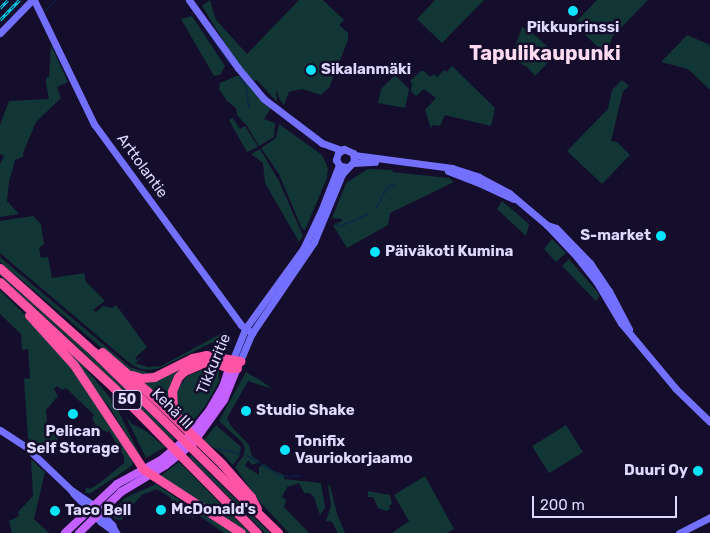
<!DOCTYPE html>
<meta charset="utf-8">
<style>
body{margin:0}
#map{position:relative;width:710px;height:533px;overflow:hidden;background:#140e2c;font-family:Rubik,sans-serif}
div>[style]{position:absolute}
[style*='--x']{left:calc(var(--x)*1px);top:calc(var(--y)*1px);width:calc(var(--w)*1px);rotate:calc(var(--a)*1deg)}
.green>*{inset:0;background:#113635;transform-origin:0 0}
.stream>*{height:1px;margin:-0.5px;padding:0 0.5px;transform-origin:0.5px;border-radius:0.5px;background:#082351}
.secondary>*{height:7px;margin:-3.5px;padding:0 3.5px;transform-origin:3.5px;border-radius:3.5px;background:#7470ff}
.primary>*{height:8px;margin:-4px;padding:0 4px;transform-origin:4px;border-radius:4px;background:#c460ff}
.highway>*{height:9px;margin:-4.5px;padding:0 4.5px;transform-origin:4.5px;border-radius:4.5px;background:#ff54a5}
.rail>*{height:3px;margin-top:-1.5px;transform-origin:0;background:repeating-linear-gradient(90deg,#140e2c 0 4px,#05e5ff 0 8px);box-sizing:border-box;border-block:1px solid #05e5ff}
.dots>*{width:14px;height:14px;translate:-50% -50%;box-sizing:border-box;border:2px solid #140e2c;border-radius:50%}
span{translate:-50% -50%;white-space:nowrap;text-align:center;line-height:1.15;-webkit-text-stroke:5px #140e2c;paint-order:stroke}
.shield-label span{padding:1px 4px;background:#140e2c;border:1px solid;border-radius:4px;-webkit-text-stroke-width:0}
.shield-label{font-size:14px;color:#ddd9ff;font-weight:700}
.poi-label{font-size:15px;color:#ddd9ff;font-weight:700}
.left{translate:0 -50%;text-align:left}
.right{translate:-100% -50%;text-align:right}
.street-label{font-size:15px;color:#ddd9ff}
.district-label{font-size:20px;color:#ffdbf2;font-weight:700}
.scale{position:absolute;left:532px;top:496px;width:145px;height:22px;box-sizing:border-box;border:2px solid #ddd9ff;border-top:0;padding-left:6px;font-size:15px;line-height:18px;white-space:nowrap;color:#ddd9ff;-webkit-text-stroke:4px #140e2c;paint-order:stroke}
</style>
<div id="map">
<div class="green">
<div style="clip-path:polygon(210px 0,216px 20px,247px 54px,299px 0,323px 0,344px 20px,339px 25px,348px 33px,348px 40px,329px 88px,321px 95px,302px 89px,289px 92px,284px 105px,280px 100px,276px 89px,277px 102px,257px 80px,253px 81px,239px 66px,202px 6px)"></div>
<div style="clip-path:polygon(435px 0,484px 0,442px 43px,417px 19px)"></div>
<div style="clip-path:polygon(597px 0,648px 0,612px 37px,610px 45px,602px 51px,574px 24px)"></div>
<div style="clip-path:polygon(192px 16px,225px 66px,220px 75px,214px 76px,181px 19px)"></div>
<div style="clip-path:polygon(522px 27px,529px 30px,556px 54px,535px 76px,527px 67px,511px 58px)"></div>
<div style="clip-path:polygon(687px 35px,710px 45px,710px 90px,688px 69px,661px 62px)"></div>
<div style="clip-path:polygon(51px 45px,68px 82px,57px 87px,61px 98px,36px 122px,23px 153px,23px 157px,15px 160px,9px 182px,7px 201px,19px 214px,0 217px,0 164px,4px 156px,0 154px,0 125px,9px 101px,49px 99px,46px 83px,46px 78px,49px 77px)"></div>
<div style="clip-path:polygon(452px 66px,495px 108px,491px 126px,445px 115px,440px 126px,433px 125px,431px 128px,425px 110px,436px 98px,424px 89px,416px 96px,411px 91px,412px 83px,410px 81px,421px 71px,424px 71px,430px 77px,434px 74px,437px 77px,444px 70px,447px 72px)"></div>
<div style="clip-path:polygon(395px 75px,409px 89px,405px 108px,378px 103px,381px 89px)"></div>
<div style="clip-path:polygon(236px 76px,240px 76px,271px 108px,264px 119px,275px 123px,274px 137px,259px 146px,247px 126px,237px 115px,236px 108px,227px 101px,219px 89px,220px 83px)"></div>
<div style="clip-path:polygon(622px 80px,629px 86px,623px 91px,611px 141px,617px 142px,630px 155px,602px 184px,567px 151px,608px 109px,612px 90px)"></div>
<div style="clip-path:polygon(233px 118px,240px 129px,245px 126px,258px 147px,247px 152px,229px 120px)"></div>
<div style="clip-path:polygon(279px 124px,322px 155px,328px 168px,327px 178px,305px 230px,302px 229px,279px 174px,261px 148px,276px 138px)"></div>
<div style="clip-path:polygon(260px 149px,279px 181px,303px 236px,299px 242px,265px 183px,263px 163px,251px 154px)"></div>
<div style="clip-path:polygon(368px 169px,393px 170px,392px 172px,449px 178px,454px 182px,390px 213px,388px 225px,347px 248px,333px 225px,342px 221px,342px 219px,332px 218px,346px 183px)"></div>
<div style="clip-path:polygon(502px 201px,529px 224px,526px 236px,497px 209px)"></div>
<div style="clip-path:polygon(33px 216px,41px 224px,44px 244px,39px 248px,41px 258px,48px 257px,52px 278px,84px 273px,86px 282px,105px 301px,93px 310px,96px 312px,103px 306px,112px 308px,116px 305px,147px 347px,135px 358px,137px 360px,143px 357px,135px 363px,148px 367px,161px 366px,226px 331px,226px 340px,211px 343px,160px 368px,152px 370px,141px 369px,132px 365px,0 253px,0 221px)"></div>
<div style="clip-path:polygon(552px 239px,566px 253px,556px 262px,544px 249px)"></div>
<div style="clip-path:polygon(0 257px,130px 367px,149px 373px,165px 370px,144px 375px,129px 371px,0 262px)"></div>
<div style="clip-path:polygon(569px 259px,598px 293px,599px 297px,596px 301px,562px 266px)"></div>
<div style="clip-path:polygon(0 274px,88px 352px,175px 439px,173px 441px,84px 353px,0 276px)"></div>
<div style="clip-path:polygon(0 290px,49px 339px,76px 372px,130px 456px,133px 464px,130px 467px,91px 493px,85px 493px,86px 487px,90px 489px,101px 482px,124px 463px,124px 457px,109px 431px,107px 432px,97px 428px,92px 418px,94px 415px,66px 388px,62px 390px,57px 386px,54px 389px,58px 396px,46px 410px,47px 425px,55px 433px,59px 442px,45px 456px,30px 442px,28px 438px,24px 379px,30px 378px,28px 349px,22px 350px,21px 334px,0 314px)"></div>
<div style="clip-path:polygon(52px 335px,82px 364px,112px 400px,111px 402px,118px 410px,142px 460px,110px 408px)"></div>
<div style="clip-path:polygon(181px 367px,169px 407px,140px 380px)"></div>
<div style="clip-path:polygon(208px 367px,219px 370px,219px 382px,206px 405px,189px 426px,181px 417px,177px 406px,177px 390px,187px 376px)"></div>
<div style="clip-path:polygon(246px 372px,263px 382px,272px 389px,248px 381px,227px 418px,231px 426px,249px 445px,252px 456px,260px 462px,252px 465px,248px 460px,245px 466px,259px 475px,259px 467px,264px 464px,274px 471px,284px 475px,284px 479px,321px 483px,325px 508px,320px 515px,314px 497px,310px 493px,304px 493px,299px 483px,287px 487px,282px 497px,286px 500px,284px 507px,309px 533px,289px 533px,260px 502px,235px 467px,244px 455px,245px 448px,242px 442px,219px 421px)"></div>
<div style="clip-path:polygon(126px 417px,132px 424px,146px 431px,165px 447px,146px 458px)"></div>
<div style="clip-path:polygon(216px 425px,241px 447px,239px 457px,233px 465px,222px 453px,203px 441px)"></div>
<div style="left:566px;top:425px;width:32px;height:40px;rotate:58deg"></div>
<div style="clip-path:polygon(191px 455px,270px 533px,265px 533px,189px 457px)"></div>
<div style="clip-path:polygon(31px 459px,45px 472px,34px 519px,49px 533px,12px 533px,9px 521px,19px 516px,18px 512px,33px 496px)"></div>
<div style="clip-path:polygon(179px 462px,250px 533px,245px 533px,159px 477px)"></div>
<div style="clip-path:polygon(425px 476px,454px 529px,447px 533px,392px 533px,409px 521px,394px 495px)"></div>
<div style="clip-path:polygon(156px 484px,187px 505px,236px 533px,224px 533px,197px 514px,193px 518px,181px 508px,180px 511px,180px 507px,174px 500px,172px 504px,171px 498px,157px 489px,142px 495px,124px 514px,122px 520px,114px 519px,113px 511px,125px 498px)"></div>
<div style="clip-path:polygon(328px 485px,330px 485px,337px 514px,345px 533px,338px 533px,332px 522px,326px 521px,331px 506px)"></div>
<div style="clip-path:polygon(368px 491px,390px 495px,392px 504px,389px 506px,390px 509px,386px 511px,378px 508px,373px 497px,368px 497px)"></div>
</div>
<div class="stream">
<div style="--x:44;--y:11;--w:16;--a:-45"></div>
<div style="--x:198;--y:18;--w:57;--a:55.8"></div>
<div style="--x:239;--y:77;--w:12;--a:55"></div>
<div style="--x:246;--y:87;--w:20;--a:84"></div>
<div style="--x:376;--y:207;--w:21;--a:-62"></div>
<div style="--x:386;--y:188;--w:9;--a:-32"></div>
<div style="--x:334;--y:223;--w:6;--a:31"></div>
<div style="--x:339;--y:226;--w:30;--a:-23"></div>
<div style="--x:217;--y:448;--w:22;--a:13"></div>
<div style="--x:246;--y:455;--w:39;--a:31"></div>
<div style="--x:279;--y:475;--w:21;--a:3"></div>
</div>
<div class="secondary">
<div style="--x:34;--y:0;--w:138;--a:64.2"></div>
<div style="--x:94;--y:124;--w:249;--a:53.8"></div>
<div style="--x:241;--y:325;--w:14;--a:36"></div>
<div style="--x:189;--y:0;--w:84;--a:54.2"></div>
<div style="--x:238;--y:68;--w:40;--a:50"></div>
<div style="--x:264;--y:99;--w:73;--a:37.2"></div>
<div style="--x:322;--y:143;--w:20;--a:20"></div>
<div style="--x:0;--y:33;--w:46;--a:-45.9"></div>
<div style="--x:354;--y:155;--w:99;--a:7.6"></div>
<div style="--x:452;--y:168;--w:28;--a:18"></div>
<div style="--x:479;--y:177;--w:34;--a:28"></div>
<div style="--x:509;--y:193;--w:50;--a:40.1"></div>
<div style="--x:547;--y:225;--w:44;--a:46.8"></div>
<div style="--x:577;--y:257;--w:31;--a:52"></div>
<div style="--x:596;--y:281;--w:49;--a:59.2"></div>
<div style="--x:621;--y:323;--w:86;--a:50.2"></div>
<div style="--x:676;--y:389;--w:47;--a:44.1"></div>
<div style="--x:353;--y:163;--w:22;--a:-3"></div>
<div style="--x:448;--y:171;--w:31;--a:21"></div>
<div style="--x:477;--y:182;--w:40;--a:25"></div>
<div style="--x:547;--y:225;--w:9;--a:18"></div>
<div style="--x:556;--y:228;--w:49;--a:45.8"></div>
<div style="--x:590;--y:263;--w:34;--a:56"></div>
<div style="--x:609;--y:291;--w:43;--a:62.2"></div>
<div style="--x:233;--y:359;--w:32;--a:-68"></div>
<div style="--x:245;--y:329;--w:99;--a:-54.1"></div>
<div style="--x:303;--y:249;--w:42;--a:-64.7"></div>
<div style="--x:321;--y:211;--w:49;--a:-68.6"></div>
<div style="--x:240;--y:361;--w:30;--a:-67"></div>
<div style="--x:252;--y:333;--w:110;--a:-55.7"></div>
<div style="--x:314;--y:242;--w:74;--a:-67.6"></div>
<div style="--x:342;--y:174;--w:18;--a:-47"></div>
<div style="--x:354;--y:161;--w:8;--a:-97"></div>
<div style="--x:353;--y:153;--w:10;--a:-156"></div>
<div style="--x:344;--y:149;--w:7;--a:146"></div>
<div style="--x:338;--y:153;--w:7;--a:106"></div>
<div style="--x:336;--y:160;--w:7;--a:56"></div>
<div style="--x:340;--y:166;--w:7;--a:8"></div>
<div style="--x:0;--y:430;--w:31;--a:33"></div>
<div style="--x:26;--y:447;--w:62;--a:43.7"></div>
<div style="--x:71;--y:490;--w:27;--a:34"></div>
<div style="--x:93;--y:505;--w:28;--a:46"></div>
<div style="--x:112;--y:525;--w:9;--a:63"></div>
<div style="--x:73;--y:493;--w:40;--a:46"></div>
<div style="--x:101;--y:522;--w:19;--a:36"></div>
<div style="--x:679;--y:533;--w:35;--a:-27"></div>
</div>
<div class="primary">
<div style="--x:65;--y:533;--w:71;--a:-43.3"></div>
<div style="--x:117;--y:484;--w:50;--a:-28.6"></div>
<div style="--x:161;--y:460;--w:35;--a:-40"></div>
<div style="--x:188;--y:437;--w:33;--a:-51"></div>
<div style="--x:209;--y:411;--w:28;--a:-60"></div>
<div style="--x:223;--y:387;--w:25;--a:-72"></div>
<div style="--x:79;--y:533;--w:59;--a:-44.3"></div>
<div style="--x:121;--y:492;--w:52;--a:-31"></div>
<div style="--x:166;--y:465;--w:36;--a:-39"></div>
<div style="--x:194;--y:442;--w:52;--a:-54.5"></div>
<div style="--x:224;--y:400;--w:40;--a:-68"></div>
</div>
<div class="highway">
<div style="--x:0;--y:268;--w:126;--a:41.8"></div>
<div style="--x:94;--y:352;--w:258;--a:44.5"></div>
<div style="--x:0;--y:282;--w:157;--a:42.9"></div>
<div style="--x:115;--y:389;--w:202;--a:45.4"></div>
<div style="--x:29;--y:315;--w:67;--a:48"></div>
<div style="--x:74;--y:365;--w:125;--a:56.4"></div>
<div style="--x:143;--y:469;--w:117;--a:33.1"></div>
<div style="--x:102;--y:352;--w:61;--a:41"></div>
<div style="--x:148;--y:392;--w:103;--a:44.2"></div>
<div style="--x:222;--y:464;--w:44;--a:48.7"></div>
<div style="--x:251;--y:497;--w:13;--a:63"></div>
<div style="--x:132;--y:375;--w:9;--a:18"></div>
<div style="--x:141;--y:378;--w:13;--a:-4"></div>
<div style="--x:154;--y:377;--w:42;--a:-26.6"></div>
<div style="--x:192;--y:358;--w:14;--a:-12"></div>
<div style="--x:206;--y:355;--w:35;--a:10"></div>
<div style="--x:178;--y:418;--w:11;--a:-117"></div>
<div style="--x:173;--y:408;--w:17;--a:-93"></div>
<div style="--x:172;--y:391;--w:15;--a:-67"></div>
<div style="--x:178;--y:377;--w:8;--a:-45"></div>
<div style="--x:184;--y:371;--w:23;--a:-23"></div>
<div style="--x:205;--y:362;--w:8;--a:0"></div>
<div style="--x:213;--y:362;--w:17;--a:21"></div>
<div style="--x:229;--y:368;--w:8;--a:0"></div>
</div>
<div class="rail">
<div style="--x:0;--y:8;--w:11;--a:-45"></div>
<div style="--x:0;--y:20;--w:28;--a:-46"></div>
</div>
<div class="dots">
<div style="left:573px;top:11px;background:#05e5ff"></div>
<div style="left:311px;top:70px;background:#05e5ff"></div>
<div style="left:661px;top:236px;background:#05e5ff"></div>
<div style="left:375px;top:252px;background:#05e5ff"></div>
<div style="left:246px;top:411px;background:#05e5ff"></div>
<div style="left:73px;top:414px;background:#05e5ff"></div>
<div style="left:285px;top:450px;background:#05e5ff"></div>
<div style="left:698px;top:471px;background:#05e5ff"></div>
<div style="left:161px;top:510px;background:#05e5ff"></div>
<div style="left:55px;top:511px;background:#05e5ff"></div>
</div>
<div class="shield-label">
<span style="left:127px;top:400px">50</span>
</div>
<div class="poi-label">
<span style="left:573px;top:28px">Pikkuprinssi</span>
<span class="left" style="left:321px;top:70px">Sikalanmäki</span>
<span class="right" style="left:651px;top:236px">S-market</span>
<span class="left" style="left:385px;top:252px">Päiväkoti Kumina</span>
<span class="left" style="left:256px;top:411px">Studio Shake</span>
<span style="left:73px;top:440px">Pelican<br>Self Storage</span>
<span class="left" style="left:295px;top:450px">Tonifix<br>Vauriokorjaamo</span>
<span class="right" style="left:688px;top:471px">Duuri Oy</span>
<span class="left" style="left:171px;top:510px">McDonald's</span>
<span class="left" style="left:65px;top:511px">Taco Bell</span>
</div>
<div class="street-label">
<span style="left:142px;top:166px;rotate:54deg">Arttolantie</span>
<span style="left:214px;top:364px;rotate:-67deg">Tikkuritie</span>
<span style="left:172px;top:409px;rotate:45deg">Kehä III</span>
</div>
<div class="district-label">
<span style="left:545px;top:53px">Tapulikaupunki</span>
</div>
<div class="scale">200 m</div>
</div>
